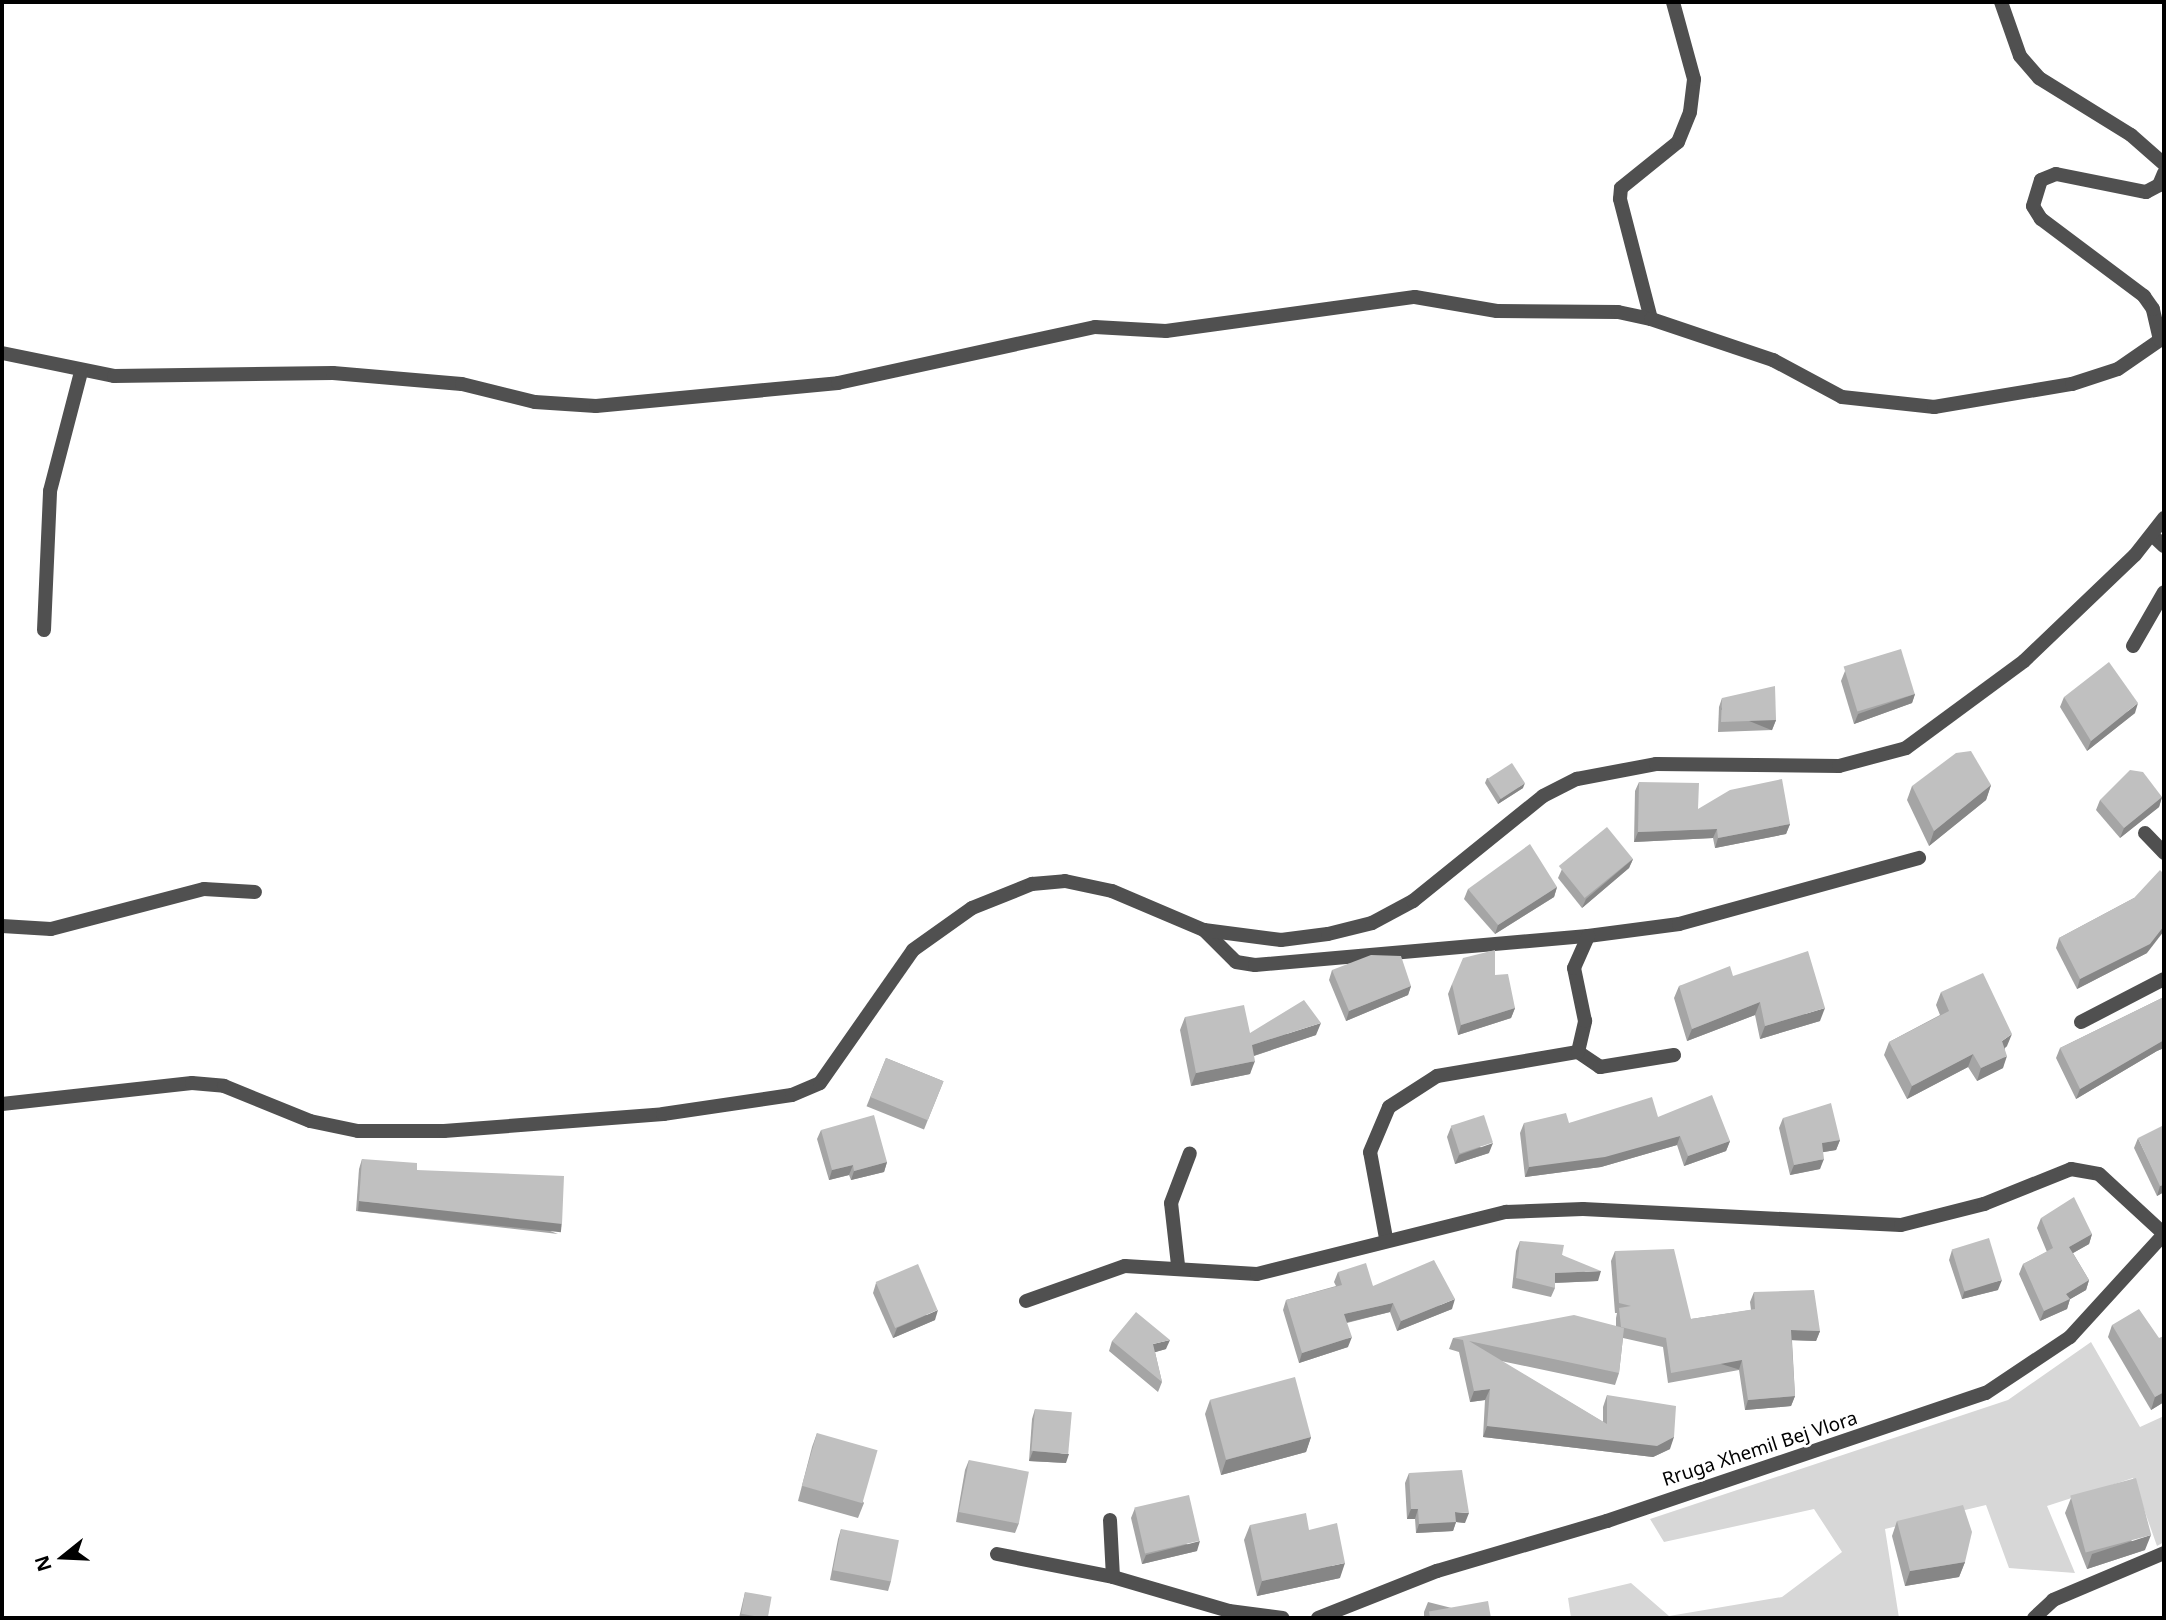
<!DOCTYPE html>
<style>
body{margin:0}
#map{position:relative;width:2166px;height:1620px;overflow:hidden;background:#fff;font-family:"Noto Sans",sans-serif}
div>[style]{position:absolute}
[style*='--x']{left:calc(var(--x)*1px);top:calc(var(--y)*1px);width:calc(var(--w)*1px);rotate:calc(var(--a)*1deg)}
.green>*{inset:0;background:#d7d7d7}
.service>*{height:14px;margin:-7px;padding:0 7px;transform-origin:7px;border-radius:7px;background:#505050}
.minor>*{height:14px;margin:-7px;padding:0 7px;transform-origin:7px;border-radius:7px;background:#505050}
.wall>*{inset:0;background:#a5a5a5;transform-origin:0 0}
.shaded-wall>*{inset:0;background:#868686;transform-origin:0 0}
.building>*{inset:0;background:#c0c0c0;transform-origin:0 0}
span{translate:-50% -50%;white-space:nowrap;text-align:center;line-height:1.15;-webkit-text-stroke:5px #fff;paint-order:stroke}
.street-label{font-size:19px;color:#000}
.frame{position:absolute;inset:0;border:4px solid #000;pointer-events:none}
.north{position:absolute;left:28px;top:1522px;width:70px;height:70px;-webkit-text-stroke:5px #fff;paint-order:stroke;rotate:252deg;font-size:19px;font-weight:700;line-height:28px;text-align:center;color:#000}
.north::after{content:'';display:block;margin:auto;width:24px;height:32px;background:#000;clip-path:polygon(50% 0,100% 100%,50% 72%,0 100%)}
</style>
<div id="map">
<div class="green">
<div style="clip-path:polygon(2091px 1342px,2140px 1427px,2164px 1416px,2164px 1542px,2157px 1546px,2133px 1478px,2047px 1506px,2075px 1573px,2009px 1568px,1986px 1505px,1885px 1529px,1899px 1618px,1571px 1618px,1568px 1598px,1631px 1583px,1669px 1616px,1782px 1597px,1842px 1552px,1814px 1509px,1664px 1542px,1650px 1519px,2008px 1400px)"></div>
</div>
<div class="service">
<div style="--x:2152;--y:535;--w:16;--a:43"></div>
<div style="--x:2133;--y:646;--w:62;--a:-60.1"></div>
<div style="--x:2145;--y:833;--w:28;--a:46"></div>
<div style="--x:1178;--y:1265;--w:62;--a:-96.4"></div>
<div style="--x:1171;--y:1203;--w:53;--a:-69.2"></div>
<div style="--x:1110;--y:1520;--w:57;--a:87"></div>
<div style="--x:1113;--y:1577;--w:121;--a:16.3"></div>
<div style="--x:1229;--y:1611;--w:54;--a:7.4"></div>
<div style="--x:997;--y:1554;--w:118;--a:11.2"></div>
</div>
<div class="minor">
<div style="--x:2001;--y:2;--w:57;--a:70.6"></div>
<div style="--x:2020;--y:56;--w:29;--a:49"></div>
<div style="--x:2039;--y:78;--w:108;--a:31.8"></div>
<div style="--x:2131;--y:135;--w:44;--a:41.3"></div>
<div style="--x:1651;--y:319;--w:124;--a:-104.5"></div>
<div style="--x:1620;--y:199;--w:11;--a:-85"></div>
<div style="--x:1621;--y:188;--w:73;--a:-38.9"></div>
<div style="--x:1678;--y:142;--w:32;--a:-68"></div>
<div style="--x:1690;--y:112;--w:33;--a:-83"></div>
<div style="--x:1694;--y:79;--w:80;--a:-105.3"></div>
<div style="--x:2;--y:353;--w:114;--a:11.6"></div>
<div style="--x:114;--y:376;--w:219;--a:-0.8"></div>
<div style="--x:333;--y:373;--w:129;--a:4.9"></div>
<div style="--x:462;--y:384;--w:75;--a:13.9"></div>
<div style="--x:535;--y:402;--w:61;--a:3.8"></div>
<div style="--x:596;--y:406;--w:243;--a:-5.4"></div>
<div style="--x:838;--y:383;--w:263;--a:-12.3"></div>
<div style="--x:1095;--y:327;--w:71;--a:3.2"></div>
<div style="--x:1166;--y:331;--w:251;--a:-7.8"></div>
<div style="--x:1415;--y:297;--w:83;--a:9.7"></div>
<div style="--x:1497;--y:311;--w:121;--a:0.5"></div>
<div style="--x:1618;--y:312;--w:34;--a:12"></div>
<div style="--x:1651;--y:319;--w:129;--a:18.6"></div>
<div style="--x:1773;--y:360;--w:78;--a:28.2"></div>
<div style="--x:1842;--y:397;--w:93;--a:6.2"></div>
<div style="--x:1934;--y:407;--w:140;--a:-9.5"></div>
<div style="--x:2072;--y:384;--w:48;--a:-18.1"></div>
<div style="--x:2118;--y:369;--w:51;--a:-34.6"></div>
<div style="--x:2160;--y:340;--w:32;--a:-103"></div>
<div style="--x:2153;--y:309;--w:16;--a:-125"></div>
<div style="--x:2144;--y:296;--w:129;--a:-143.2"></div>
<div style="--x:2041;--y:219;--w:15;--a:-122"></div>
<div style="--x:2033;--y:206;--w:27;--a:-73"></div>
<div style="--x:2041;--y:180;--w:16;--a:-22"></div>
<div style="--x:2056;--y:174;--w:92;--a:11.3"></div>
<div style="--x:2146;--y:192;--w:15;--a:-28"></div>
<div style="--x:2159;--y:185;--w:13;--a:-67"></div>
<div style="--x:44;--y:630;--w:139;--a:-87.5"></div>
<div style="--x:50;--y:491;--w:123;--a:-75.4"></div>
<div style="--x:2;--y:926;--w:49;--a:3.5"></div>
<div style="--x:51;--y:929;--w:158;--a:-14.7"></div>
<div style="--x:204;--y:889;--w:51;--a:3.4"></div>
<div style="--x:1204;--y:930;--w:45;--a:45"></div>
<div style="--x:1236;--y:962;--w:19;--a:9"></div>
<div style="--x:1255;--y:965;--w:334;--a:-5"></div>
<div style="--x:1588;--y:936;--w:92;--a:-7.5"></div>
<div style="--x:1679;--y:924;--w:249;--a:-15.4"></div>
<div style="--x:2081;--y:1022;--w:93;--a:-27.4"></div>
<div style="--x:1578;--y:1052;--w:27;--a:34"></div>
<div style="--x:1600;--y:1067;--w:75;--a:-9.2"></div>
<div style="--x:2;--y:1104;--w:191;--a:-6.3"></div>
<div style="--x:192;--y:1083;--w:32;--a:5"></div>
<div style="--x:224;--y:1086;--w:93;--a:22.1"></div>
<div style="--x:310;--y:1121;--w:49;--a:11.8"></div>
<div style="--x:358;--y:1131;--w:86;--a:0"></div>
<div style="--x:444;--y:1131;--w:220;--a:-4.4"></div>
<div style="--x:663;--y:1114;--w:130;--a:-8.4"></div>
<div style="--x:792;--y:1095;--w:30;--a:-23"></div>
<div style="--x:820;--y:1083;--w:162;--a:-55"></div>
<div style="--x:913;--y:950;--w:72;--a:-35.4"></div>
<div style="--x:972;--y:908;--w:65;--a:-21.8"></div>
<div style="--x:1032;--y:884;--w:33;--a:-5"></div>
<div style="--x:1065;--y:881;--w:48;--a:12"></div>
<div style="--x:1112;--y:891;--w:100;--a:23"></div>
<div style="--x:1204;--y:930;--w:78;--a:7.4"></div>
<div style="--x:1281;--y:940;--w:47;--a:-7.3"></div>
<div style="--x:1328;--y:934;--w:45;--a:-14"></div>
<div style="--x:1372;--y:923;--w:47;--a:-28.2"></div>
<div style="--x:1413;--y:901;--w:167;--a:-38.9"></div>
<div style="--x:1543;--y:796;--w:38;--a:-27"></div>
<div style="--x:1577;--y:779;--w:80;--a:-10.8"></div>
<div style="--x:1656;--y:764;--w:183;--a:0.6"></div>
<div style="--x:1839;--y:766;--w:69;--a:-15"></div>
<div style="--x:1906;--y:748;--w:147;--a:-36.4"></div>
<div style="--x:2024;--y:661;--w:153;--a:-43.7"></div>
<div style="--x:2135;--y:555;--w:47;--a:-51.9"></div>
<div style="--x:1386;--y:1238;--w:87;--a:-100.5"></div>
<div style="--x:1370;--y:1152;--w:49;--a:-67.1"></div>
<div style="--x:1389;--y:1107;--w:57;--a:-32.9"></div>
<div style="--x:1437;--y:1076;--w:143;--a:-9.7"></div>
<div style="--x:1578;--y:1052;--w:32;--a:-77"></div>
<div style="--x:1585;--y:1021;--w:54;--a:-101.7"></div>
<div style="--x:1574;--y:968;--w:35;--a:-66"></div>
<div style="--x:1026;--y:1301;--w:105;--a:-19.5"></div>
<div style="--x:1125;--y:1266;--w:132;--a:3.5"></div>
<div style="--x:1257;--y:1274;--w:257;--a:-14"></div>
<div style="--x:1506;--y:1212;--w:77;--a:-2.2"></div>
<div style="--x:1583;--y:1209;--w:318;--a:2.9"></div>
<div style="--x:1901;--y:1225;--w:86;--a:-14.2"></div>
<div style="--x:1984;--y:1204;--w:94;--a:-21.9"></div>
<div style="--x:2071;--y:1169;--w:28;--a:10"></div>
<div style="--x:2099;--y:1174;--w:88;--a:42.7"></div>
<div style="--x:1318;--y:1618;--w:128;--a:-21.6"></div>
<div style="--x:1437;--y:1571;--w:177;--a:-16.4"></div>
<div style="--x:1607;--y:1521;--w:400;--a:-18.7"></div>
<div style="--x:1986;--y:1393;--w:101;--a:-33.7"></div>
<div style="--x:2070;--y:1337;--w:139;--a:-47.6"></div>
<div style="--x:2034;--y:1618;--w:26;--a:-43"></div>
<div style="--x:2053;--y:1600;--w:121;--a:-22.9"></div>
</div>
<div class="wall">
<div style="clip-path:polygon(1845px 671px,1915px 694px,1912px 703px,1854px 724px,1841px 681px)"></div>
<div style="clip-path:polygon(2064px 697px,2135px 713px,2087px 751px,2060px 707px)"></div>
<div style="clip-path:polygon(1722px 698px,1776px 720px,1772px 730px,1718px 732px,1719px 707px)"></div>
<div style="clip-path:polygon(1487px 778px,1523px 788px,1498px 804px,1485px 783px)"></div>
<div style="clip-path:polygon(1639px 782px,1698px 809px,1790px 824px,1786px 834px,1715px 848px,1713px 838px,1634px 842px,1635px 791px)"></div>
<div style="clip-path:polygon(1991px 785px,1986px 800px,1929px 846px,1907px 800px,1912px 786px)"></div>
<div style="clip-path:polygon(2162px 797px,2159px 807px,2120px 838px,2096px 810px,2100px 800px)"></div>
<div style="clip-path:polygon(1633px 859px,1629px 868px,1582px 908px,1558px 878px,1562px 869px)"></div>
<div style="clip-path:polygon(1557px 887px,1554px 897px,1495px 934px,1464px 899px,1468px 889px)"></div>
<div style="clip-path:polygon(2134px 898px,2147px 953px,2077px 989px,2056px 948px,2059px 938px)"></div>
<div style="clip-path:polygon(1332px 970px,1411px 986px,1408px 995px,1346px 1021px,1329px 980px)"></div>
<div style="clip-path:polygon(1495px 975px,1515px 1008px,1511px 1018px,1458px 1035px,1448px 994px,1452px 984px)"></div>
<div style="clip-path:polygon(1733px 976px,1820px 1021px,1760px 1039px,1755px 1015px,1687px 1041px,1674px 998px,1679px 986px)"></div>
<div style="clip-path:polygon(1941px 992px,2007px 1046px,2005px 1048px,2003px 1068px,1977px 1081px,1968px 1067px,1907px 1099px,1884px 1055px,1889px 1042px,1940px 1015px,1936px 1005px)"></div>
<div style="clip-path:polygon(2164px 997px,2164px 1048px,2157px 1051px,2076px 1099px,2056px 1058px,2060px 1048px)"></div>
<div style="clip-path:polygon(1185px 1017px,1250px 1033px,1316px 1035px,1254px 1056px,1250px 1074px,1191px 1086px,1180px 1030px)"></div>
<div style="left:886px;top:1058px;width:62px;height:52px;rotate:22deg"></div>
<div style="clip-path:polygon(1658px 1117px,1730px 1141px,1726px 1151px,1684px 1166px,1677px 1145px,1601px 1167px,1525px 1177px,1520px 1133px,1524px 1123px,1569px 1123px)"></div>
<div style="clip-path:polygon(1783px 1118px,1840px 1140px,1836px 1150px,1823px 1152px,1820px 1169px,1790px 1175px,1779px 1128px)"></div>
<div style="clip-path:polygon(1451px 1127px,1489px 1153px,1455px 1164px,1447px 1137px)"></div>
<div style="clip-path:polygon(821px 1130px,887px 1162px,884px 1172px,851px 1180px,849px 1175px,829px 1180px,817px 1139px)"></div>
<div style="clip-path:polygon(2138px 1138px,2164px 1192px,2157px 1196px,2134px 1148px)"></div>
<div style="clip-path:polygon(362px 1159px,558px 1234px,356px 1211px,359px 1169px)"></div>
<div style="clip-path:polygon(2041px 1218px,2092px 1234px,2089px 1244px,2073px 1253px,2089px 1280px,2086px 1290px,2070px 1299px,2067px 1309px,2040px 1321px,2019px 1274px,2023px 1264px,2047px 1252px,2037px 1228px)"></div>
<div style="clip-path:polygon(1520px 1241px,1562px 1255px,1598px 1281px,1555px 1283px,1555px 1288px,1551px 1297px,1512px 1288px,1516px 1251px)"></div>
<div style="clip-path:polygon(1952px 1250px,1998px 1290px,1962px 1299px,1949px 1260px)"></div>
<div style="clip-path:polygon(1615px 1251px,1691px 1319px,1751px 1310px,1750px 1302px,1754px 1292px,1820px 1331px,1816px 1341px,1792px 1340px,1795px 1396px,1791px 1406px,1745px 1410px,1739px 1370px,1668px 1383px,1663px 1347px,1623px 1338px,1619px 1373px,1615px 1385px,1501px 1361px,1603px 1422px,1603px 1407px,1607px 1395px,1670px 1449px,1653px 1457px,1483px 1437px,1485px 1400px,1470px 1402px,1459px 1352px,1449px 1349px,1453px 1338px,1616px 1326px,1616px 1318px,1617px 1313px,1615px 1313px,1611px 1261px)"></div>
<div style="clip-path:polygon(1338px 1272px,1373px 1286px,1452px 1309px,1397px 1331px,1390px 1312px,1347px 1323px,1348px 1347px,1299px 1363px,1283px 1310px,1286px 1300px,1336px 1286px,1334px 1282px)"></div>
<div style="clip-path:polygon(876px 1283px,935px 1320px,893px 1338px,873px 1293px)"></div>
<div style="clip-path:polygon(2112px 1325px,2159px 1338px,2164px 1402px,2151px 1410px,2108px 1337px)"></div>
<div style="clip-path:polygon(1112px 1341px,1166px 1349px,1155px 1352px,1162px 1382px,1158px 1392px,1109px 1351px)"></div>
<div style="clip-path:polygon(1210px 1400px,1311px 1437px,1306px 1452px,1221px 1475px,1205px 1414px)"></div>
<div style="clip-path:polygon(1035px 1409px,1066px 1463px,1029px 1461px,1032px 1419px)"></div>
<div style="clip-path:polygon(817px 1433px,864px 1503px,858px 1518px,798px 1501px,812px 1447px)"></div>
<div style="clip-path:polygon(969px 1460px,1019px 1523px,1015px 1533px,956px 1522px,965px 1470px)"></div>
<div style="clip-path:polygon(1409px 1473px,1465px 1523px,1456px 1522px,1453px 1531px,1416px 1533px,1415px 1519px,1407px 1519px,1405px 1483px)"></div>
<div style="clip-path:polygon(2071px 1498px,2145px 1550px,2087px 1569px,2065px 1513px)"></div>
<div style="clip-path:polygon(1135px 1508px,1197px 1551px,1142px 1564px,1131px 1518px)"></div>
<div style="clip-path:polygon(1897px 1521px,1965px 1562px,1959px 1577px,1905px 1586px,1892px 1536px)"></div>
<div style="clip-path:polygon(1250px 1525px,1309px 1530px,1340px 1578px,1257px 1596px,1244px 1540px)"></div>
<div style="clip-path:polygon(841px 1529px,891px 1581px,888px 1591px,830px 1580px,838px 1539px)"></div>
<div style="clip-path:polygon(745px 1592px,768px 1618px,739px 1618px)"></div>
<div style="clip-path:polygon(1428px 1602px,1491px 1618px,1424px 1618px,1424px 1612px)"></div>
</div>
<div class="shaded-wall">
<div style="clip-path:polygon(1915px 694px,1912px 703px,1854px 724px,1858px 714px)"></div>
<div style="clip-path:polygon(2138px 703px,2135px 713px,2087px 751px,2091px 741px)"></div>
<div style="left:1776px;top:720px;width:11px;height:55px;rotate:112deg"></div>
<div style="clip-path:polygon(1525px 783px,1523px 788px,1498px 804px,1500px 799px)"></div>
<div style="clip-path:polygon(1991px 785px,1986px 800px,1929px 846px,1934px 831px)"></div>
<div style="clip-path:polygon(2162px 797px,2159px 807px,2120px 838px,2124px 828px)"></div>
<div style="clip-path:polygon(1790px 824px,1786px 834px,1715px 848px,1718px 838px)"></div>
<div style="clip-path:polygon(1717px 829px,1713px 838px,1634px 842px,1638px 832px)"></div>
<div style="clip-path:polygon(1633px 859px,1629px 868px,1582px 908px,1586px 899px)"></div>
<div style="clip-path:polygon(1557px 887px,1554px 897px,1495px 934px,1498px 925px)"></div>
<div style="clip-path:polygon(2164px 926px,2164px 931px,2147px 953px,2077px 989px,2080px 979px)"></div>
<div style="clip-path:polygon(1411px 986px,1408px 995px,1346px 1021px,1349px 1011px)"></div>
<div style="clip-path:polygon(1760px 1002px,1755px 1015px,1687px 1041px,1692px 1029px)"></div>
<div style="clip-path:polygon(1515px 1008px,1511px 1018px,1458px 1035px,1461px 1025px)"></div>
<div style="clip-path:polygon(1825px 1008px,1820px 1021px,1760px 1039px,1765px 1026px)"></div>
<div style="clip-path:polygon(1321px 1023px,1316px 1035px,1247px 1058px,1252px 1045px)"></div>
<div style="clip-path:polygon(2012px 1034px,2007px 1046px,1997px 1054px,2002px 1041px)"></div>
<div style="clip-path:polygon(2164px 1040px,2164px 1048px,2157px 1051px,2076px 1099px,2080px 1089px)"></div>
<div style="clip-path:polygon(1973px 1054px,1968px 1067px,1907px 1099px,1912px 1086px)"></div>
<div style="clip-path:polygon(2007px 1056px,2003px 1068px,1977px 1081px,1981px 1068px)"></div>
<div style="clip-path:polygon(1255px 1061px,1250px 1074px,1191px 1086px,1196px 1073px)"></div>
<div style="clip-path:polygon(1680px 1136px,1677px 1145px,1601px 1167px,1525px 1177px,1529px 1167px)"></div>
<div style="clip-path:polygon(1840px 1140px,1836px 1150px,1818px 1153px,1822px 1143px)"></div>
<div style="clip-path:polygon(1730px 1141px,1726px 1151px,1684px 1166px,1688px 1156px)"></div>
<div style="clip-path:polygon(1493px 1143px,1489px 1153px,1455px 1164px,1459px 1155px)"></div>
<div style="clip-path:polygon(1824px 1159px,1820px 1169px,1790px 1175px,1794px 1165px)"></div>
<div style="clip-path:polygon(887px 1162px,884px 1172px,851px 1180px,854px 1171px)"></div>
<div style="clip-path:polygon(853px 1165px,849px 1175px,829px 1180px,832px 1170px)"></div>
<div style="clip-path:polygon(2164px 1184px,2164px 1192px,2157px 1196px,2160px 1186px)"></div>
<div style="left:359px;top:1201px;width:204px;height:10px;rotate:6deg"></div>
<div style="clip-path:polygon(2092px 1234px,2089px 1244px,2066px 1257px,2069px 1247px)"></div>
<div style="clip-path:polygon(1601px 1271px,1598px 1281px,1551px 1283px,1555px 1273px)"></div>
<div style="clip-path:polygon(2002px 1280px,1998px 1290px,1962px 1299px,1965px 1289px)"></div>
<div style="clip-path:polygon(2089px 1280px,2086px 1290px,2067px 1301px,2070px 1299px,2067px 1309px,2040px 1321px,2044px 1311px,2066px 1294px)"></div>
<div style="clip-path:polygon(1455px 1299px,1452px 1309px,1397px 1331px,1401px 1321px)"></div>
<div style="clip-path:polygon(1393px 1303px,1390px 1312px,1340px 1324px,1344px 1314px)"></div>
<div style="clip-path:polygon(938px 1310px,935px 1320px,893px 1338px,897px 1328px)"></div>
<div style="clip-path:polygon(1791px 1330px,1820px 1331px,1816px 1341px,1787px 1340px)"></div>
<div style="clip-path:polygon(1352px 1337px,1348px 1347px,1299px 1363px,1302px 1353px)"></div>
<div style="clip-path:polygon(1170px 1340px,1166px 1349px,1149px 1354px,1153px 1344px)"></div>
<div style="left:1742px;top:1360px;width:10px;height:72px;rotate:107deg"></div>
<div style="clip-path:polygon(1490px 1389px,1485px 1400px,1470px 1402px,1474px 1391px)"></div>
<div style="clip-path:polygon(2164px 1392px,2164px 1402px,2151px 1410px,2155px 1397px)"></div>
<div style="clip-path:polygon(1795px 1396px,1791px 1406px,1745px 1410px,1748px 1400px)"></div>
<div style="clip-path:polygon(1487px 1426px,1674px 1437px,1670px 1449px,1653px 1457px,1483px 1437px)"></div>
<div style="clip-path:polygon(1311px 1437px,1306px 1452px,1221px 1475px,1226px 1460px)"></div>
<div style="clip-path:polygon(1033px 1451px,1069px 1454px,1066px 1463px,1029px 1461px)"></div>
<div style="clip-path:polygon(1411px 1509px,1418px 1509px,1415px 1519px,1407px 1519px)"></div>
<div style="clip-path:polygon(1455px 1512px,1469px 1513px,1465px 1523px,1456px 1522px,1453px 1531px,1416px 1533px,1419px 1524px)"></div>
<div style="clip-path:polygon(2151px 1535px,2145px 1550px,2087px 1569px,2092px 1554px)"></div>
<div style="clip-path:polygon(1200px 1541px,1197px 1551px,1142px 1564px,1146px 1555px)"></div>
<div style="clip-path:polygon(1965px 1562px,1959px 1577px,1905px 1586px,1910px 1571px)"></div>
<div style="clip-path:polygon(1345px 1563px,1340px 1578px,1257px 1596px,1262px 1581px)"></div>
</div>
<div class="building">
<div style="left:1901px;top:649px;width:47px;height:60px;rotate:73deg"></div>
<div style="clip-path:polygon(2109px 662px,2138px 703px,2091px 741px,2064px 697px)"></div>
<div style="clip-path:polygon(1775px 686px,1776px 720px,1721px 722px,1722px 698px)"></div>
<div style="clip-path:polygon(1971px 751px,1991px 785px,1934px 831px,1912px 786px,1956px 753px)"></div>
<div style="left:1512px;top:763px;width:24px;height:29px;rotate:57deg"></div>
<div style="clip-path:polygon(2130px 770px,2143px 772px,2162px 797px,2124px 828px,2100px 800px)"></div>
<div style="clip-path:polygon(1782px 779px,1790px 824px,1718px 838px,1717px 829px,1638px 832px,1639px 782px,1699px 783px,1698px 809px,1730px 790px)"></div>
<div style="left:1607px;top:827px;width:41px;height:62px;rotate:51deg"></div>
<div style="clip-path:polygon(1530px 844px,1557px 887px,1498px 925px,1468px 889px)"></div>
<div style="clip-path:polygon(2160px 870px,2164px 874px,2164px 926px,2150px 944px,2080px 979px,2059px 938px,2134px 898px)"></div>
<div style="clip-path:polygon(1495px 950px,1495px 975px,1508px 974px,1515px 1008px,1461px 1025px,1452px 984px,1463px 958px)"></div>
<div style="clip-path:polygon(1808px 951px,1825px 1008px,1765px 1026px,1760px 1002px,1692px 1029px,1679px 986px,1730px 966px,1733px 976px)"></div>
<div style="clip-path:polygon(1371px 955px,1401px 956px,1411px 986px,1349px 1011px,1332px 970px)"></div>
<div style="clip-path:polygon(1983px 973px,2012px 1034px,2002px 1041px,2007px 1056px,1981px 1068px,1973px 1054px,1912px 1086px,1889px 1042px,1949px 1011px,1941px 992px)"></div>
<div style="clip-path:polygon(2164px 997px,2164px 1040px,2080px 1089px,2060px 1048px)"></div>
<div style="clip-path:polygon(1304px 1000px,1321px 1023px,1252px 1045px,1255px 1061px,1196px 1073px,1185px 1017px,1244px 1005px,1250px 1033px)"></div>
<div style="left:886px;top:1058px;width:62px;height:42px;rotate:22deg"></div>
<div style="clip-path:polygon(1712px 1095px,1730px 1141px,1688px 1156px,1680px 1136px,1605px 1157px,1529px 1167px,1524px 1123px,1566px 1113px,1569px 1123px,1652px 1097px,1658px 1117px)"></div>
<div style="clip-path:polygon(1831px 1103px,1840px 1140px,1822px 1143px,1824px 1159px,1794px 1165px,1783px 1118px)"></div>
<div style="clip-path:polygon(874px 1115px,887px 1162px,854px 1171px,853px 1165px,832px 1170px,821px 1130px)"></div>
<div style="left:1484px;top:1115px;width:29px;height:35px;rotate:72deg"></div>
<div style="clip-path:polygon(2164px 1125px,2164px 1184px,2160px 1186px,2138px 1138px)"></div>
<div style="clip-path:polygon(362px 1159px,417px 1163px,417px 1170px,564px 1176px,562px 1224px,359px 1201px)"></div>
<div style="clip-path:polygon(2074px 1197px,2092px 1234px,2069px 1247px,2089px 1280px,2066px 1294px,2070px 1299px,2044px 1311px,2023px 1264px,2053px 1248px,2041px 1218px)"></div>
<div style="left:1989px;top:1238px;width:44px;height:39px;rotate:73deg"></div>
<div style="clip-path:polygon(1520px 1241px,1564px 1245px,1562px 1255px,1601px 1271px,1555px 1273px,1555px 1288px,1516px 1278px)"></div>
<div style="clip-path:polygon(1674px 1249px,1691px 1319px,1755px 1309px,1754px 1292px,1814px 1290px,1820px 1331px,1791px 1330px,1795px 1396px,1748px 1400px,1742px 1360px,1671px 1373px,1666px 1338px,1621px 1327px,1619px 1308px,1631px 1306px,1619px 1303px,1615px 1251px)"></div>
<div style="clip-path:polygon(1434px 1260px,1455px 1299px,1401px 1321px,1393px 1303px,1344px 1314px,1352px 1337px,1302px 1353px,1286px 1300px,1342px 1285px,1338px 1272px,1366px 1263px,1373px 1286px)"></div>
<div style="left:918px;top:1264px;width:50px;height:46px;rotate:67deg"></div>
<div style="clip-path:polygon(2139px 1309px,2159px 1338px,2164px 1336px,2164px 1392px,2155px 1397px,2112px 1325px)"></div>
<div style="clip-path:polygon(1136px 1312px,1170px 1340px,1153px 1344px,1162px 1382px,1112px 1341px)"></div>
<div style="clip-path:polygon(1574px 1315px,1624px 1328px,1619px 1373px,1469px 1341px,1607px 1424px,1607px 1395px,1676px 1406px,1674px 1437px,1657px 1446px,1487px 1426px,1490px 1389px,1474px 1391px,1463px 1340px,1453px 1338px)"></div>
<div style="left:1295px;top:1377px;width:62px;height:88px;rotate:75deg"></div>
<div style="left:1035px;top:1409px;width:37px;height:42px;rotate:5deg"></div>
<div style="left:817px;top:1433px;width:63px;height:55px;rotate:16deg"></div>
<div style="left:969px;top:1460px;width:61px;height:53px;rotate:11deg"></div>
<div style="clip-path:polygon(1462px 1470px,1469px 1513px,1455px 1512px,1456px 1522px,1419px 1524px,1418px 1509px,1411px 1509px,1409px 1473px)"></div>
<div style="left:2136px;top:1478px;width:59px;height:68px;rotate:75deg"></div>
<div style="left:1189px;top:1495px;width:47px;height:56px;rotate:77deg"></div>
<div style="clip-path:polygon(1963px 1505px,1972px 1532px,1965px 1562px,1910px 1571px,1897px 1521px)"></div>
<div style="clip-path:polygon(1306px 1513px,1309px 1530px,1337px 1523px,1345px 1563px,1262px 1581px,1250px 1525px)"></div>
<div style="left:841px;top:1529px;width:59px;height:42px;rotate:11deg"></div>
<div style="left:745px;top:1592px;width:27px;height:22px;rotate:10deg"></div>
<div style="left:1488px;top:1601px;width:17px;height:60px;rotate:80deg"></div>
</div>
<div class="street-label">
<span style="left:1760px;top:1449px;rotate:-18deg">Rruga Xhemil Bej Vlora</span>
</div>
<div class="frame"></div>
<div class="north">N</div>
</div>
